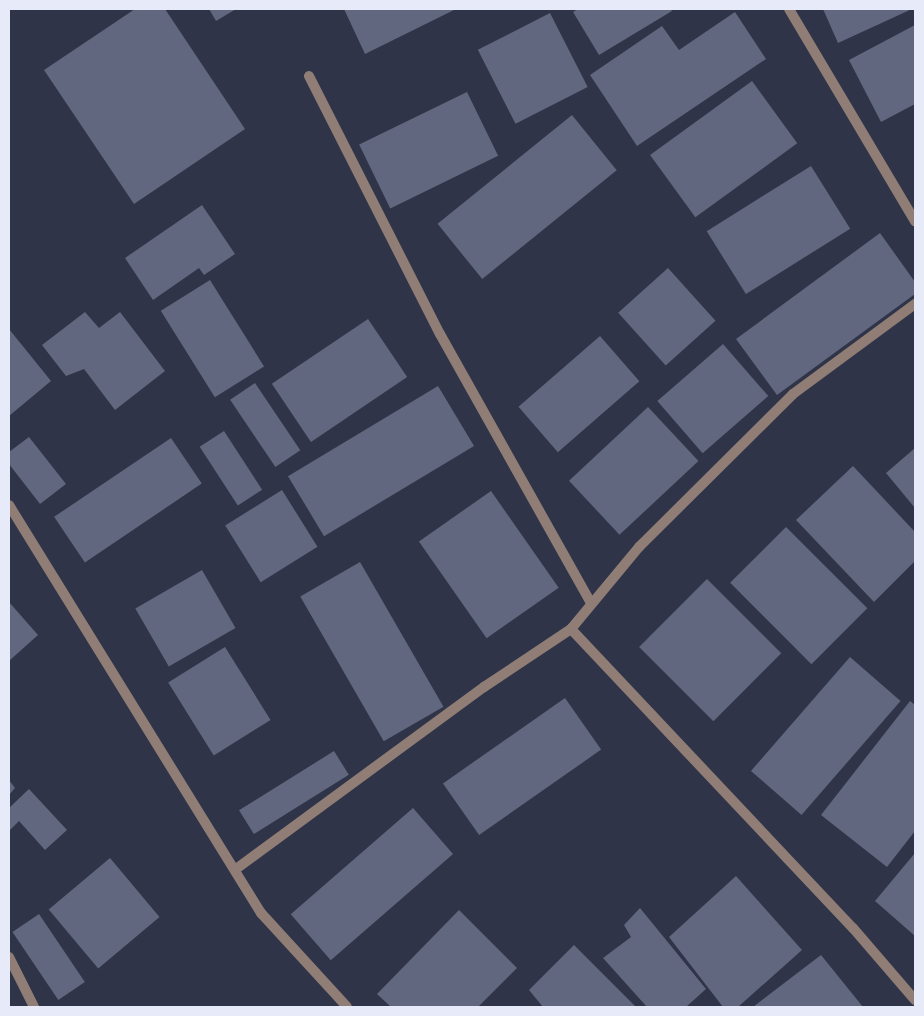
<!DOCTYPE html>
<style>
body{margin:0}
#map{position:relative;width:924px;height:1016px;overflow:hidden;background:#2f3448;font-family:"DejaVu Sans",sans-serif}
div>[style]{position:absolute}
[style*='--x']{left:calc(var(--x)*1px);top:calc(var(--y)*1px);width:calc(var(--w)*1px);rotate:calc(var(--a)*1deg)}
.building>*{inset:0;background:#61677e;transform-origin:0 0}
.street>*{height:10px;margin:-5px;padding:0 5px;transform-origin:5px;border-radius:5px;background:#907d76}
span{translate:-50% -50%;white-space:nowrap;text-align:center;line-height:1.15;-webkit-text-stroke:4px #1a1c25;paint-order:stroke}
.frame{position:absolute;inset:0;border:10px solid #e7eaf8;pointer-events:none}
</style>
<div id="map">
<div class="building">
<div style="clip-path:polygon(135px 9px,165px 9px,245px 129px,134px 204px,44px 70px)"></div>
<div style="clip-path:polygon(209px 9px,236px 9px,216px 21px)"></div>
<div style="clip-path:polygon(344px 9px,456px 9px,365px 54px)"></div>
<div style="clip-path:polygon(578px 9px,670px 9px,672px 11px,599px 55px,573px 12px)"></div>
<div style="clip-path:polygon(823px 9px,912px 9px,838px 43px)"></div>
<div style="clip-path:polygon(735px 12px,766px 59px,637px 146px,590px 75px,662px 26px,679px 50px)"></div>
<div style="left:550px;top:13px;width:83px;height:81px;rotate:63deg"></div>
<div style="clip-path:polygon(915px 25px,915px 104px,881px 122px,849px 60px)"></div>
<div style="left:752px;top:81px;width:77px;height:126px;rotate:54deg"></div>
<div style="left:467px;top:92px;width:71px;height:120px;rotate:64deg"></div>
<div style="left:572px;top:115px;width:71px;height:173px;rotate:51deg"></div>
<div style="left:811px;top:166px;width:74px;height:123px;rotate:58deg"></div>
<div style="clip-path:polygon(202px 205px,235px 254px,204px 275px,199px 268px,153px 300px,125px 258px)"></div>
<div style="clip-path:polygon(880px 233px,915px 282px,915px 294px,777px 395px,736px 339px)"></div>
<div style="left:668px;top:268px;width:71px;height:67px;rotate:48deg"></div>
<div style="left:210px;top:280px;width:102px;height:58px;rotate:58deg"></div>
<div style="clip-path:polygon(85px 312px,99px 328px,120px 312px,165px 371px,115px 410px,84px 369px,66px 376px,42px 345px)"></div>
<div style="left:368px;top:319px;width:70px;height:116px;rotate:56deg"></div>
<div style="clip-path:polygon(9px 329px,51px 381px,9px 416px)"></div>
<div style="left:600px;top:336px;width:60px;height:108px;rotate:49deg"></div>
<div style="left:723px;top:344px;width:69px;height:87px;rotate:49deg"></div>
<div style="left:255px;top:383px;width:81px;height:30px;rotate:56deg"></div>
<div style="left:438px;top:386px;width:70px;height:175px;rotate:59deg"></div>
<div style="left:648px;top:407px;width:74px;height:108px;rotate:47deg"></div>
<div style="left:224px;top:431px;width:70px;height:29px;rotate:57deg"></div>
<div style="clip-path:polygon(29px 437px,66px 484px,40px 504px,9px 464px,9px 452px)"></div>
<div style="left:171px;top:438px;width:55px;height:141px;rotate:56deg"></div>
<div style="clip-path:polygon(915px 448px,915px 508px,886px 473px)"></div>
<div style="clip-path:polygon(853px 466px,915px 532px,915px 561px,874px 602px,796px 520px)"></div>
<div style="left:282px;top:490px;width:67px;height:67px;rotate:58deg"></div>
<div style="left:491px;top:491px;width:118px;height:88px;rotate:55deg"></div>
<div style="left:786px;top:527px;width:115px;height:79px;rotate:45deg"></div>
<div style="left:360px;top:562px;width:167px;height:69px;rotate:60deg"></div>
<div style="left:202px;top:570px;width:67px;height:77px;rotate:60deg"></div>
<div style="left:707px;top:579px;width:105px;height:96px;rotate:45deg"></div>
<div style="clip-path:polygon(9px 602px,38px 635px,9px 661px)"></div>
<div style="left:225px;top:647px;width:86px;height:67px;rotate:58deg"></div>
<div style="left:850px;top:657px;width:67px;height:151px;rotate:41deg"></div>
<div style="left:565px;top:698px;width:63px;height:149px;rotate:55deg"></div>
<div style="clip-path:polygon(910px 701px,915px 705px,915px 831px,887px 867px,821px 815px)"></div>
<div style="left:334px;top:751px;width:28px;height:112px;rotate:58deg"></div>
<div style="clip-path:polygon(9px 780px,15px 788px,9px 795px)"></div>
<div style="clip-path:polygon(29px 789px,67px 830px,45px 850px,19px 821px,9px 831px,9px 808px)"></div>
<div style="left:413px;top:808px;width:61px;height:162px;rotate:49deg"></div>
<div style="clip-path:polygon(915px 853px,915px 936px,875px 901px)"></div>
<div style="left:110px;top:858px;width:77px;height:80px;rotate:50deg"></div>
<div style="clip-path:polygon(736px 876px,802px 950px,738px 1007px,723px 1007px,669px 937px)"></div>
<div style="clip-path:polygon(640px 908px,706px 989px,686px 1007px,647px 1007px,603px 958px,631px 937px,624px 925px)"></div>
<div style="clip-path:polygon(459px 910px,517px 968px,478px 1007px,391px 1007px,377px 994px)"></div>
<div style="left:39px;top:914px;width:82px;height:32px;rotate:56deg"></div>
<div style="clip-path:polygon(574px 945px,636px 1007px,543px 1007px,529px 990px)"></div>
<div style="clip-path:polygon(821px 955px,863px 1007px,753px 1007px)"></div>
</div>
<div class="street">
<div style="--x:789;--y:9;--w:247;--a:59.3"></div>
<div style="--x:309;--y:76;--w:289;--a:63.1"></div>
<div style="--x:440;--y:334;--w:308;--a:60.7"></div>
<div style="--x:9;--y:505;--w:480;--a:58.3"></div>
<div style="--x:261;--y:913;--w:127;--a:47.5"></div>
<div style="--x:571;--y:629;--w:411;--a:46.7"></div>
<div style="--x:853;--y:928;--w:95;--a:49.3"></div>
<div style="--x:236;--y:869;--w:308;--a:-36.3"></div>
<div style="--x:484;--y:687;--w:105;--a:-33.7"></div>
<div style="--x:571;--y:629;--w:107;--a:-50.3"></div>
<div style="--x:639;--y:547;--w:217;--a:-44.8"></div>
<div style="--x:793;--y:394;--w:152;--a:-36.4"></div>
<div style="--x:9;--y:957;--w:56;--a:63.4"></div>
</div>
<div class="frame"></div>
</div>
